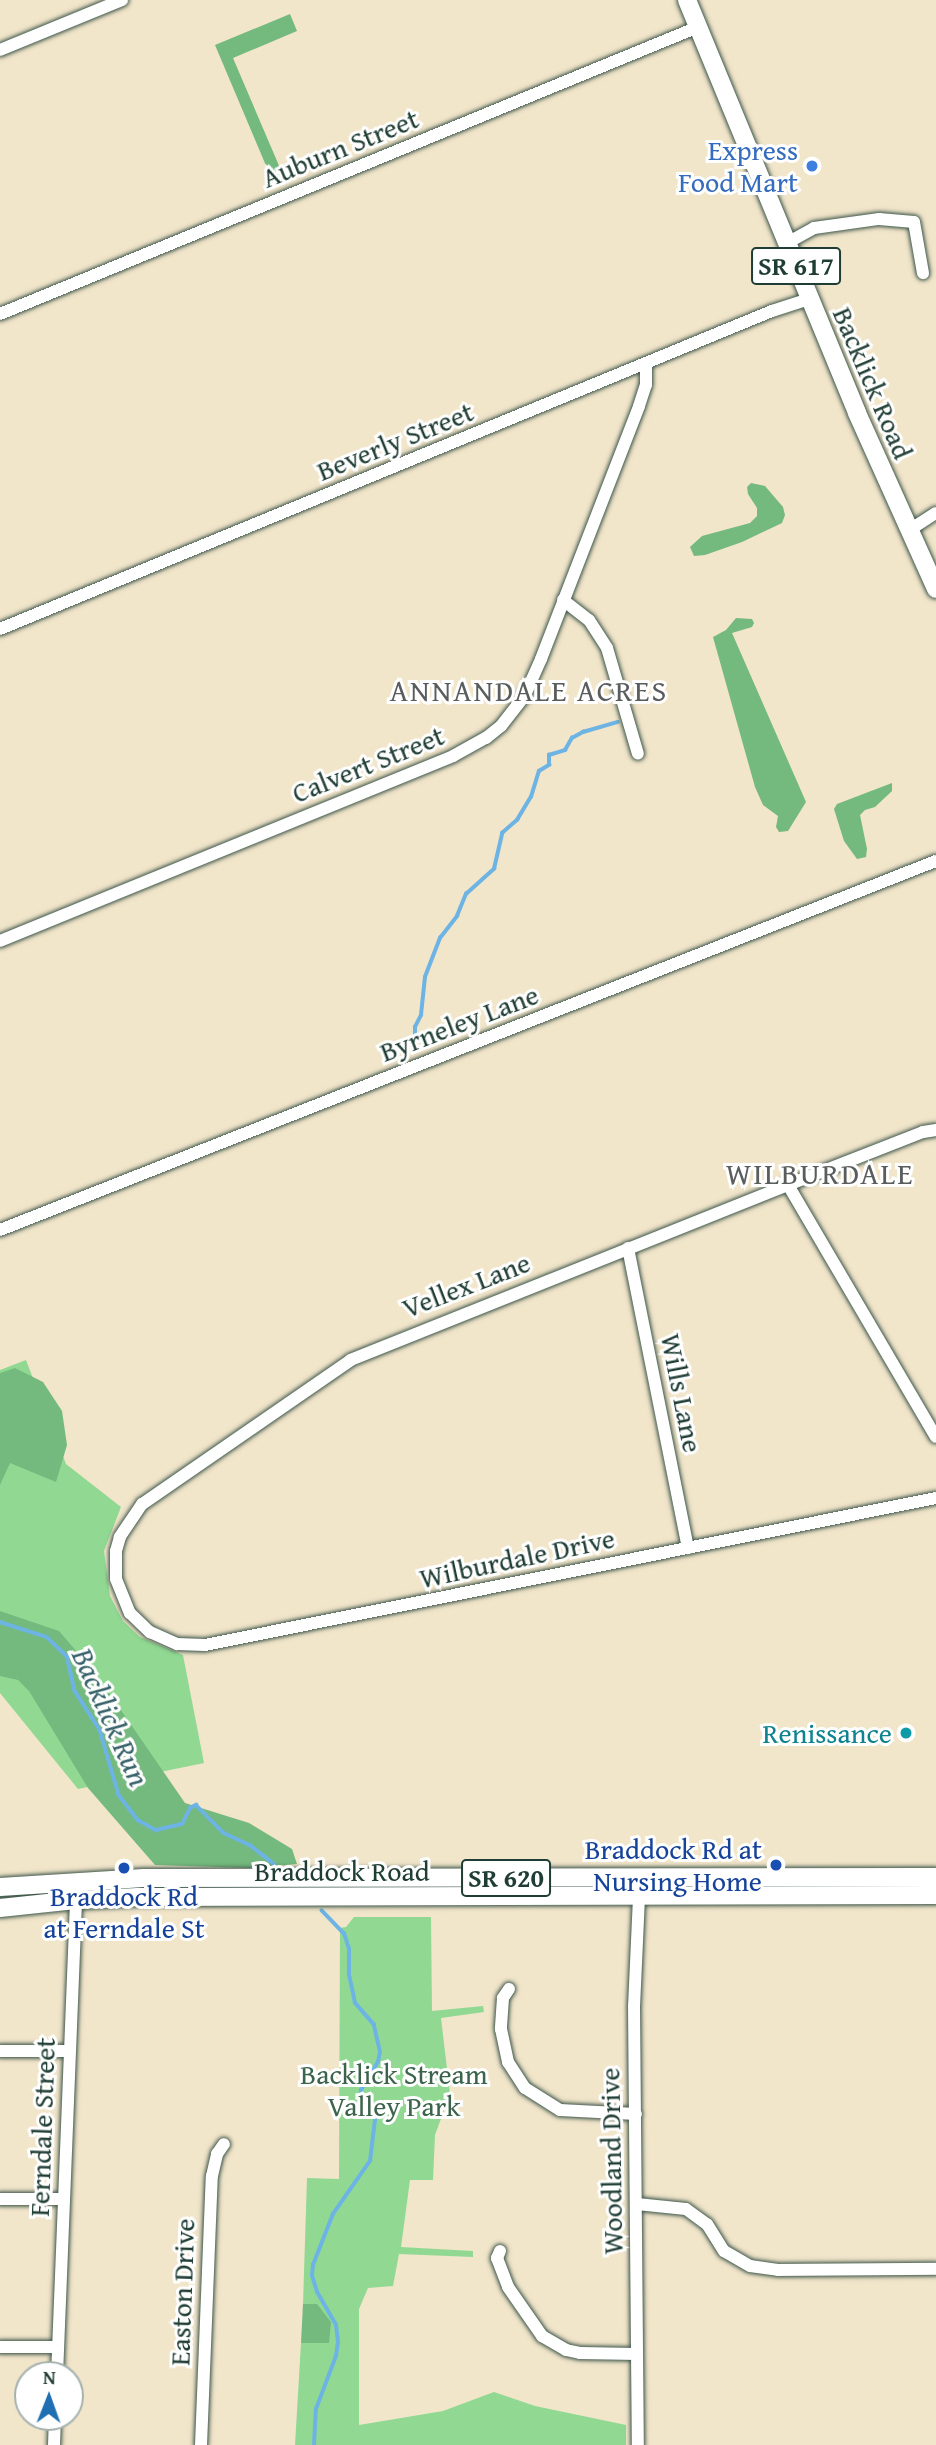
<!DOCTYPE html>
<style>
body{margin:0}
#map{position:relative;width:936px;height:2445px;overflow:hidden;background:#f1e5ca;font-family:"Gentium Book Plus",serif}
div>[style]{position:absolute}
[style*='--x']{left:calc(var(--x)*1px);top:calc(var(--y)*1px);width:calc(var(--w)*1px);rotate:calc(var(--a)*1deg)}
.green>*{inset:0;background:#91d993}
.forest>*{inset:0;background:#74b97d}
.stream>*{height:3.5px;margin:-1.75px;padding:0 1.75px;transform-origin:1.75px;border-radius:1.75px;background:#6db4e4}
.roads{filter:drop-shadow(0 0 2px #3e564a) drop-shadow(0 0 2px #3e564a)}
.street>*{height:12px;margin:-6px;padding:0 6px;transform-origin:6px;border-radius:6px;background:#fff}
.primary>*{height:18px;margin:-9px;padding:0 9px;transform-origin:9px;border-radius:9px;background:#fff}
.dots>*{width:19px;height:19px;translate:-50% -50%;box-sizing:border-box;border:4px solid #fff;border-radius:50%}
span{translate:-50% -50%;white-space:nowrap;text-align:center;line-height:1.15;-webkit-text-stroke:6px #fff;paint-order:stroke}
.shield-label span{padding:2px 5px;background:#fff;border:2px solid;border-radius:5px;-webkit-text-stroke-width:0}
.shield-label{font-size:26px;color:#1f3d34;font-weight:700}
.street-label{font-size:28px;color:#1f3d34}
.shop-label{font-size:28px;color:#366cbe}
.right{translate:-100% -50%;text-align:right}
.culture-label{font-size:28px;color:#0d838f}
.transit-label{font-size:28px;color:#164399}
.park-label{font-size:28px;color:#3c644c}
.neighbourhood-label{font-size:30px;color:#5a5d5d;letter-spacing:2px}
.water-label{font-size:30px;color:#366169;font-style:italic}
.north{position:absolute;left:14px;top:2361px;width:70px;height:70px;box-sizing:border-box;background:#fff;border:2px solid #a5b1ae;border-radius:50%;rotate:1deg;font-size:19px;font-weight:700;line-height:28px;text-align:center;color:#1f3d34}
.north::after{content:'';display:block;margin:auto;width:24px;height:32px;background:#1f6fb2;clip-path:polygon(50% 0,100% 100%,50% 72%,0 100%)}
</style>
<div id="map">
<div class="green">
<div style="clip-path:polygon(26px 1360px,66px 1464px,121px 1507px,104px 1551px,110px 1596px,123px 1621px,140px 1637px,183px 1655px,204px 1763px,78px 1789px,0 1693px,0 1370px)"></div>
<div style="clip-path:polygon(354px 1917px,431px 1917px,432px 2011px,483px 2006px,484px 2012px,441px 2018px,450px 2094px,435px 2135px,433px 2180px,410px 2180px,401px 2247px,473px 2251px,473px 2257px,399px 2254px,393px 2286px,368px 2288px,359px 2309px,359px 2425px,443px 2411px,494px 2392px,535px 2406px,626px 2425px,626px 2445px,295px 2445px,301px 2343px,329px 2343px,303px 2304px,307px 2178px,339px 2179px,340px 1928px,346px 1927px)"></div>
</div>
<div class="forest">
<div style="clip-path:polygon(290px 14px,297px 31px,233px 58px,286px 182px,275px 187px,215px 45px)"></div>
<div style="clip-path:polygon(751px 483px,765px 486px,783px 507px,785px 515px,782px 523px,742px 542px,705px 555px,694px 556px,690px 547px,702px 536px,750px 523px,757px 516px,757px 508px,748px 494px,747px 487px)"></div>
<div style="clip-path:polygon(736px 618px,752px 619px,754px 623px,752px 627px,732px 633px,806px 802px,788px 831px,779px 832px,776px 827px,778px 816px,763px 805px,755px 787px,713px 637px,726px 630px)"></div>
<div style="clip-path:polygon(892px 783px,892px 791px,875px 807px,865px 810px,860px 815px,867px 849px,866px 857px,857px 859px,844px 841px,834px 809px,837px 804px)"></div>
<div style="clip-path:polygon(15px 1368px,43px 1382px,62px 1411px,67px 1445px,56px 1482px,10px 1463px,0 1485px,0 1373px)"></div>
<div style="clip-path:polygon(0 1611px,59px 1631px,96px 1674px,185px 1803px,249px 1823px,292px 1849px,297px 1864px,250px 1868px,155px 1865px,88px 1788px,29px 1691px,18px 1680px,0 1676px)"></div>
<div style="clip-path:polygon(303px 2304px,317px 2304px,331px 2322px,329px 2343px,301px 2343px)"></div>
</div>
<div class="stream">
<div style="--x:415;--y:1043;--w:16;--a:-90"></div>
<div style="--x:415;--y:1027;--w:13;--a:-63"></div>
<div style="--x:421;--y:1015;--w:38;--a:-84"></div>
<div style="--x:425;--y:977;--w:42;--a:-69"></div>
<div style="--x:440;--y:938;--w:28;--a:-52"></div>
<div style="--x:457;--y:916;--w:24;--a:-68"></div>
<div style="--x:466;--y:894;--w:38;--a:-42"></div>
<div style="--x:494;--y:869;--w:37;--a:-77"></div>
<div style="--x:502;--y:833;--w:20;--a:-41"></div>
<div style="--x:517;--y:820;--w:27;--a:-59"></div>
<div style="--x:531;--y:797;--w:27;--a:-73"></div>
<div style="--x:539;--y:771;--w:12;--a:-31"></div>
<div style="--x:549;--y:765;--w:10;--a:-90"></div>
<div style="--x:549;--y:755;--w:17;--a:-17"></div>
<div style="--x:565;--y:750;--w:14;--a:-60"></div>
<div style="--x:572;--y:738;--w:13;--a:-29"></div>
<div style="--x:583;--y:732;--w:36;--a:-16"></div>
<div style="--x:0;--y:1622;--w:49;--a:17.7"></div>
<div style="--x:47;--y:1637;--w:28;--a:44"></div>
<div style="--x:67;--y:1656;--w:36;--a:77"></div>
<div style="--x:75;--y:1691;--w:46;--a:57.3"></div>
<div style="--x:100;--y:1730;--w:68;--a:73.7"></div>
<div style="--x:119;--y:1795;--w:31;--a:53"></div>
<div style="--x:138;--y:1820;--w:21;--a:29"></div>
<div style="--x:156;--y:1830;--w:27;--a:-13"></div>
<div style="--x:182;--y:1824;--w:18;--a:-63"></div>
<div style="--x:190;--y:1808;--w:7;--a:-27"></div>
<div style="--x:196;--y:1805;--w:40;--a:45"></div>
<div style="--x:224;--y:1833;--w:29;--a:25"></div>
<div style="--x:250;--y:1845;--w:31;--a:38"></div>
<div style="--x:314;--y:2445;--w:36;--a:-87"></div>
<div style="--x:316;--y:2409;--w:57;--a:-69.3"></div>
<div style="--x:336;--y:2356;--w:14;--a:-82"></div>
<div style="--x:338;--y:2342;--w:17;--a:-97"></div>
<div style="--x:336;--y:2325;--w:38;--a:-120"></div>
<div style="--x:317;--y:2292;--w:17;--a:-107"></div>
<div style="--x:312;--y:2276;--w:11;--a:-85"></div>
<div style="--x:313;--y:2265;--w:55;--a:-68.6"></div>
<div style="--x:333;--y:2214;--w:65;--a:-55.1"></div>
<div style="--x:370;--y:2161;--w:41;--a:-83"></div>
<div style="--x:375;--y:2120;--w:9;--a:-108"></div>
<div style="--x:372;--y:2111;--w:16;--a:-140"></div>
<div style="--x:360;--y:2101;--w:11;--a:-85"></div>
<div style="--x:361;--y:2090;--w:33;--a:-59"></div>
<div style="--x:378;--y:2062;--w:10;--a:-79"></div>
<div style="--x:380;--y:2052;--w:28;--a:-103"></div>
<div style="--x:374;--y:2025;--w:29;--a:-131"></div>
<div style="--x:355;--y:2003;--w:30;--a:-102"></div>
<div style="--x:349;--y:1974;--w:25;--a:-90"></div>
<div style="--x:349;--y:1949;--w:16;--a:-108"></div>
<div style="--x:344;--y:1934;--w:32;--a:-134"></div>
</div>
<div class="roads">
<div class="street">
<div style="--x:0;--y:50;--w:132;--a:-22.3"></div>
<div style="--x:787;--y:243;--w:31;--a:-29"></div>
<div style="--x:814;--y:228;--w:66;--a:-7.9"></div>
<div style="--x:879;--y:219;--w:35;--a:5"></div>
<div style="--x:914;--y:222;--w:52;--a:80"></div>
<div style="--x:0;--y:314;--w:755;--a:-22.35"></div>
<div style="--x:908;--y:531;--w:33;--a:-33"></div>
<div style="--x:563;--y:600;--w:33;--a:38"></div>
<div style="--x:589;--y:620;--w:33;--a:57"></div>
<div style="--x:607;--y:648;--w:110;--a:73.7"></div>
<div style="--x:0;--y:629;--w:835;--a:-22.39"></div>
<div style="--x:772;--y:311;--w:39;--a:-18"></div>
<div style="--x:0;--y:941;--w:489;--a:-22.2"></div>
<div style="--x:453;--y:756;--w:38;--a:-29"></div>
<div style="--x:486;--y:738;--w:19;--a:-39"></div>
<div style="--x:501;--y:726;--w:39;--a:-52"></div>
<div style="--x:525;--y:695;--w:39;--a:-66"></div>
<div style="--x:541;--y:659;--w:271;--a:-68.8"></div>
<div style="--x:639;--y:406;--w:22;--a:-72"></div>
<div style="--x:646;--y:385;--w:22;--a:-90"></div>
<div style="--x:936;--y:1130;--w:13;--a:171"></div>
<div style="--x:923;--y:1132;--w:145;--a:158.6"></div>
<div style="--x:788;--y:1185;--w:471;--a:158.2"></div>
<div style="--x:351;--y:1360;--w:254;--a:145.4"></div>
<div style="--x:142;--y:1504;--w:40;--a:124"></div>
<div style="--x:120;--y:1537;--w:15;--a:106"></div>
<div style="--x:116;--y:1551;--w:28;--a:90"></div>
<div style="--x:116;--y:1579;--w:37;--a:68"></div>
<div style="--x:130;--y:1613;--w:28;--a:44"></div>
<div style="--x:150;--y:1632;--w:30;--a:24"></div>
<div style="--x:177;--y:1644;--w:28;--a:2"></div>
<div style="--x:205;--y:1645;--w:746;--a:-11.37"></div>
<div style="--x:788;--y:1185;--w:292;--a:59.6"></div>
<div style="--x:0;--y:1230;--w:1006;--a:-21.52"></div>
<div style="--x:628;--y:1248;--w:306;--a:78.7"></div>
<div style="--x:630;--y:1878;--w:21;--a:65"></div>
<div style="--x:639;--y:1897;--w:109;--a:92.6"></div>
<div style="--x:634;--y:2006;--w:439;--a:89.5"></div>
<div style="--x:509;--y:1989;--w:11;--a:124"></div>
<div style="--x:503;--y:1998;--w:31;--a:94"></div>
<div style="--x:501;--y:2029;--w:34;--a:78"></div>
<div style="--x:508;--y:2062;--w:31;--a:57"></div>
<div style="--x:525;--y:2088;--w:41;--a:32.2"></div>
<div style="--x:560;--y:2110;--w:76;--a:3"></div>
<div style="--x:0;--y:2051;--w:70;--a:0"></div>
<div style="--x:0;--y:2199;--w:64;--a:0"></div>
<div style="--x:637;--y:2204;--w:49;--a:5.8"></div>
<div style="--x:686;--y:2209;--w:26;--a:36"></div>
<div style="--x:707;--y:2224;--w:32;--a:58"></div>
<div style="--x:724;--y:2251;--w:30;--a:30"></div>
<div style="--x:750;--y:2266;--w:28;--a:8"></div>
<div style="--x:778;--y:2270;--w:158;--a:-0.4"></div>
<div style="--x:500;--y:2251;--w:8;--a:113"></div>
<div style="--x:497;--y:2258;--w:31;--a:69"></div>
<div style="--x:508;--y:2287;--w:60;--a:55.2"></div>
<div style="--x:542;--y:2336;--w:28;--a:30"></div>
<div style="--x:566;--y:2350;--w:14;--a:12"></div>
<div style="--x:580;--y:2353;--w:57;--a:1"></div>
<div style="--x:0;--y:2347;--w:58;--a:0"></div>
<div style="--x:57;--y:2375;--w:482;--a:-87.7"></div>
<div style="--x:54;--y:2445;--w:28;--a:-88"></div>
<div style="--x:201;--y:2445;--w:269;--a:-87.7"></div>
<div style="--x:212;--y:2176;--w:23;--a:-77"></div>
<div style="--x:217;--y:2154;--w:12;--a:-55"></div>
</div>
<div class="primary">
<div style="--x:687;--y:0;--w:447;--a:67.6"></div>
<div style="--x:857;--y:413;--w:193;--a:65.8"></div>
<div style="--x:0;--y:1887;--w:144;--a:-3.6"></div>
<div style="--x:144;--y:1878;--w:792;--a:-0.07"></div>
<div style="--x:0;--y:1908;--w:76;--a:-6"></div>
<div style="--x:76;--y:1900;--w:62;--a:-2.8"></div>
<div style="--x:138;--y:1897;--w:798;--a:-0.14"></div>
</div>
</div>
<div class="dots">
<div style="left:812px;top:166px;background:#3f7fe0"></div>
<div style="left:906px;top:1733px;background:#0f9aa8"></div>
<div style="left:776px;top:1865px;background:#1a4fb4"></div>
<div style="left:124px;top:1868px;background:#1a4fb4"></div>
</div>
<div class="shield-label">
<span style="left:796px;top:266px">SR 617</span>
<span style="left:506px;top:1878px">SR 620</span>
</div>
<div class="street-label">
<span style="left:340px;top:148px;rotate:-22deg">Auburn Street</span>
<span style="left:873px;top:383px;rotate:67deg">Backlick Road</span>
<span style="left:395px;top:441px;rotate:-22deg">Beverly Street</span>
<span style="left:368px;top:764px;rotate:-22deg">Calvert Street</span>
<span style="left:459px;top:1023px;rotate:-21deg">Byrneley Lane</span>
<span style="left:466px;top:1285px;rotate:-21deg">Vellex Lane</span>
<span style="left:682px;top:1393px;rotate:79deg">Wills Lane</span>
<span style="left:517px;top:1558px;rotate:-12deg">Wilburdale Drive</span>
<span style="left:342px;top:1871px">Braddock Road</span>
<span style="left:42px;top:2127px;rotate:-88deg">Ferndale Street</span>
<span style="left:611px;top:2161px;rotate:-91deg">Woodland Drive</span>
<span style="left:182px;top:2292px;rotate:-88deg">Easton Drive</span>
</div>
<div class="shop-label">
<span class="right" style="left:798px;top:166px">Express<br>Food Mart</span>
</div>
<div class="culture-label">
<span class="right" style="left:892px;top:1733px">Renissance</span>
</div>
<div class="transit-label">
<span class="right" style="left:762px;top:1865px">Braddock Rd at<br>Nursing Home</span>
<span style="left:124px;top:1912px">Braddock Rd<br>at Ferndale St</span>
</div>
<div class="park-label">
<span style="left:394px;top:2090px">Backlick Stream<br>Valley Park</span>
</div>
<div class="neighbourhood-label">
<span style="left:529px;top:690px">ANNANDALE ACRES</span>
<span style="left:820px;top:1173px">WILBURDALE</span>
</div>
<div class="water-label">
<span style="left:111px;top:1717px;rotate:66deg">Backlick Run</span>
</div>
<div class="north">N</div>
</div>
